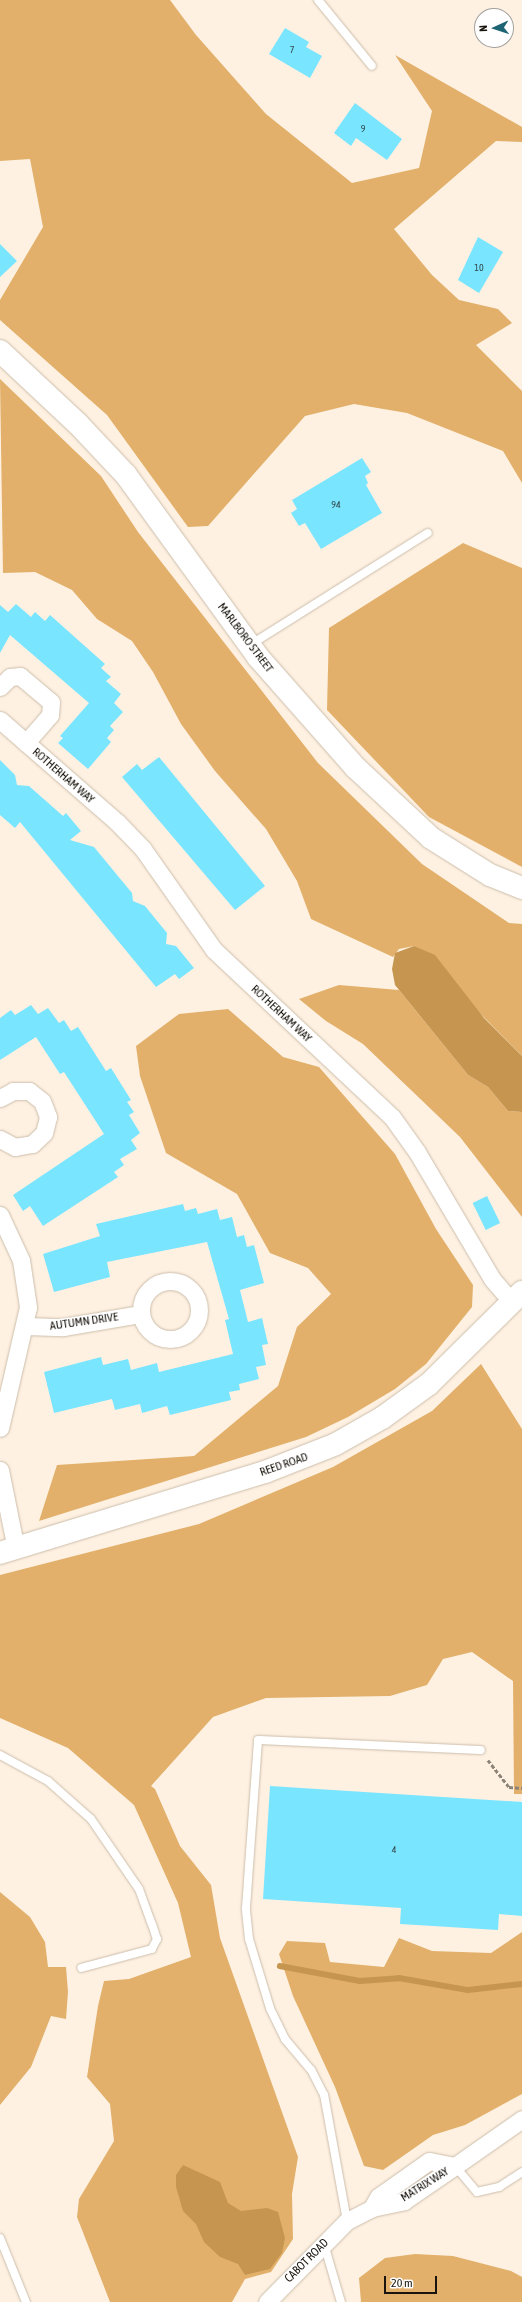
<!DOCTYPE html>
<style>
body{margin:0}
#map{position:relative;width:522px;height:2302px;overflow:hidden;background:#fef1e2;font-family:"Asap Condensed",sans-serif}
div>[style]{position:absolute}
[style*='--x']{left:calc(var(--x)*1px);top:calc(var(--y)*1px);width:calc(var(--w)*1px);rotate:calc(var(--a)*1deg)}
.forest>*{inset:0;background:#e2b06a}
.water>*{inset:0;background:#c69550}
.stream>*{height:5.5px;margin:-2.75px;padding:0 2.75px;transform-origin:2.75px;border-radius:2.75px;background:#c69550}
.building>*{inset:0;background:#7ae5ff;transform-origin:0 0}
.path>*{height:2.5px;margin-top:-1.25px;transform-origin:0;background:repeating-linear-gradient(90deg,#8d8479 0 4px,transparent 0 6px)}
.roads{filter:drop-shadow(0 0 1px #ccbdaa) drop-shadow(0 0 1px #ccbdaa)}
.lane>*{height:8px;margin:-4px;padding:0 4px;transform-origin:4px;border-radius:4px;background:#fff}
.street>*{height:17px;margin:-8.5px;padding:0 8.5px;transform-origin:8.5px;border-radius:8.5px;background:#fff}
.street>.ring{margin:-8.5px;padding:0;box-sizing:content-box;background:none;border:17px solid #fff;border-radius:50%}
.secondary>*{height:22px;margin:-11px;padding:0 11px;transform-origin:11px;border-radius:11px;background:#fff}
span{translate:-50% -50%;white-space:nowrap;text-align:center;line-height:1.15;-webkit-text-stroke:3px #fff;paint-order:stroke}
.number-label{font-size:10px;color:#31484a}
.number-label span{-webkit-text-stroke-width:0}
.street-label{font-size:12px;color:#19140d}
.north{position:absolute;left:474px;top:8px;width:40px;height:40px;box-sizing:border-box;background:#fff;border:1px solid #a3a19e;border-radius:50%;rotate:267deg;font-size:11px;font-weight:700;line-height:16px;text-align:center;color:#19140d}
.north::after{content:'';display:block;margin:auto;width:14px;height:18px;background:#1d6474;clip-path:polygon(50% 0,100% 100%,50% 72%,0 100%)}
.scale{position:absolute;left:384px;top:2276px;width:53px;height:18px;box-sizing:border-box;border:2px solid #19140d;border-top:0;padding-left:5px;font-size:12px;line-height:14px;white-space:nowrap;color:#19140d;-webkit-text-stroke:3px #fff;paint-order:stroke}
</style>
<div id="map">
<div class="forest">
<div style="clip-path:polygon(0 0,170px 0,196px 35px,266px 114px,352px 183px,419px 168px,432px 111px,395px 55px,522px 127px,522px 142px,496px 141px,394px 229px,432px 275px,459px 300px,498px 309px,512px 323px,476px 345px,522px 391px,522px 483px,503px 451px,407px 413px,354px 404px,305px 416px,208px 526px,188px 527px,107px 415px,0 320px,0 300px,43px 227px,30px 159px,0 161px)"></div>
<div style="clip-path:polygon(0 379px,101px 476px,138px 532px,318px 763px,422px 864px,509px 923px,522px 924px,522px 1056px,414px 946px,399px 949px,393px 957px,311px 919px,297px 881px,266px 829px,215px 771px,181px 724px,153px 672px,132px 641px,97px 619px,72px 590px,35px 572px,3px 573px)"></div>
<div style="clip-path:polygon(463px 543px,522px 568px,522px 867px,429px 817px,327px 710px,329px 628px)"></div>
<div style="clip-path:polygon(339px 985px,399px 990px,468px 1075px,488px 1087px,508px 1111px,522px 1112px,522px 1217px,460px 1137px,363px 1044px,326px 1021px,299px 999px)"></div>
<div style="clip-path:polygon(228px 1009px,283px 1057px,319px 1067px,395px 1154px,436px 1229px,473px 1285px,472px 1307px,426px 1364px,395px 1389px,348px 1417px,306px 1437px,39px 1521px,57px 1465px,194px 1456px,278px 1386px,297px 1327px,331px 1294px,308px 1268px,270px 1253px,237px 1194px,166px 1153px,140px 1076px,136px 1046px,179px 1014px)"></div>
<div style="clip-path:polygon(481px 1364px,522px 1429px,522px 1794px,514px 1794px,513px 1681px,472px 1652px,443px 1659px,427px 1685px,390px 1696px,266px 1698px,213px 1717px,151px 1786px,155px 1789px,180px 1846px,211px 1885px,220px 1938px,298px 2157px,292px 2194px,293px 2239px,271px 2272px,245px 2279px,232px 2302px,110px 2302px,77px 2217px,79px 2199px,114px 2141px,110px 2104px,87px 2077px,98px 2006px,104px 1981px,129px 1979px,191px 1957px,178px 1903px,134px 1805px,68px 1748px,0 1718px,0 1575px,199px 1524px,333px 1467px,432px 1411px)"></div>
<div style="clip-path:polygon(0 1892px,30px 1917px,45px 1942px,48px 1967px,66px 1967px,68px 1992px,66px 2019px,51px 2016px,31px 2067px,0 2105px)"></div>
<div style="clip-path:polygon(522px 1932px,522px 2094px,465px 2125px,433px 2135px,383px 2170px,364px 2166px,335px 2087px,293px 1996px,279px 1954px,287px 1941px,325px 1943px,330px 1962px,384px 1967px,399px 1938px,432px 1951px,491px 1953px)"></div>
<div style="clip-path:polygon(415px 2254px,453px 2256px,511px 2271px,522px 2277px,522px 2302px,361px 2302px,359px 2278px,385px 2258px)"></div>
</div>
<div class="water">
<div style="clip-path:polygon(414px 946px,435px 955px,484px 1018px,522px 1056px,522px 1112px,508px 1111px,488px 1087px,468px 1075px,395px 985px,392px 969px,395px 953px)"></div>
<div style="clip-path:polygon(183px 2165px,220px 2182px,228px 2203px,241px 2211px,267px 2208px,278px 2212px,285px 2238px,282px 2253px,270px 2269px,245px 2275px,238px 2264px,220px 2257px,204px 2242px,196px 2224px,183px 2211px,176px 2187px,176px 2175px)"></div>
</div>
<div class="stream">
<div style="--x:280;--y:1966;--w:81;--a:10.6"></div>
<div style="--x:360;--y:1981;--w:39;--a:-4"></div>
<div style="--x:399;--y:1978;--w:70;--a:9.9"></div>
<div style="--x:468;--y:1990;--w:54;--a:-6.3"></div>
</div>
<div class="building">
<div style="clip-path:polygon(285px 28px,309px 42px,306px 47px,322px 56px,310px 78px,269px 54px)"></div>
<div style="clip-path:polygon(355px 103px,402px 139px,387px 160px,356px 138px,351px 146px,334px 133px)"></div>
<div style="clip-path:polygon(478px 237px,503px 252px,479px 293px,458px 280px)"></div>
<div style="clip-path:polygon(0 244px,17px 261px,0 277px)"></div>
<div style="clip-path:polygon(362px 458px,371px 472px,365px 476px,368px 483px,366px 485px,382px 513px,321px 549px,305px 523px,299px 526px,291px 513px,297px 509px,292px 500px)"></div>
<div style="clip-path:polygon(16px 604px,31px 617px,35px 612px,45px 621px,50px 615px,105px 664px,101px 668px,111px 677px,106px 681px,121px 694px,114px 703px,123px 712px,110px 726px,114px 730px,107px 738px,111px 742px,88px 769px,58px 743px,63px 738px,60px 736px,89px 703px,10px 635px,0 653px,0 605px,8px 612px)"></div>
<div style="clip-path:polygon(159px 757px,265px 886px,235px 910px,122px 777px,137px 764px,142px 770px)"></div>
<div style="clip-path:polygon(0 760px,15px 775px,17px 785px,29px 786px,63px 816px,66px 813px,81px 831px,70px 840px,94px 847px,132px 893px,133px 901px,145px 906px,167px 933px,166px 944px,176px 946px,194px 968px,179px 979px,175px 974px,156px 987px,20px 822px,15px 828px,0 815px)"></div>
<div style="clip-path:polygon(31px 1005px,38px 1014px,48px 1008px,59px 1023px,64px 1020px,71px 1031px,78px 1027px,106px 1071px,111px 1068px,131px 1100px,127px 1102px,134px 1112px,129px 1115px,140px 1133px,131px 1140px,137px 1149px,120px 1159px,124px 1165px,114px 1172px,118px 1177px,43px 1226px,30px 1206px,23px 1211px,13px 1195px,104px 1134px,64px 1072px,60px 1074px,36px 1037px,0 1060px,0 1018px,11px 1010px,15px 1015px)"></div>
<div style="left:487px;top:1196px;width:30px;height:16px;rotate:64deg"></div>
<div style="clip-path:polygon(183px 1204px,185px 1211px,196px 1208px,198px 1214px,217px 1209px,220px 1220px,232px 1217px,237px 1237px,244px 1235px,247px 1247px,254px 1245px,264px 1283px,240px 1290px,248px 1322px,262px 1318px,268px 1344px,262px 1345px,266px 1365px,256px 1367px,259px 1379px,239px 1384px,240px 1390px,229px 1392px,231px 1400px,170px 1415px,167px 1406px,142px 1413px,140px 1404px,115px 1410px,112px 1399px,54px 1413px,44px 1372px,101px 1357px,103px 1365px,128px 1359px,131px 1370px,157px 1363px,159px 1372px,233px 1354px,225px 1320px,229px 1319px,207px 1242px,107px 1262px,110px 1277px,54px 1292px,43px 1254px,100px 1236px,96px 1224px)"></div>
<div style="clip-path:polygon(270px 1786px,522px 1802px,522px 1916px,499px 1914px,498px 1930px,400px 1924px,401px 1908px,263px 1899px)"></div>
</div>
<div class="path">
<div style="--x:488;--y:1760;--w:34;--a:52"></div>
<div style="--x:509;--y:1787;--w:13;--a:4"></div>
</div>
<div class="roads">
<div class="lane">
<div style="--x:318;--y:0;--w:85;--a:50.7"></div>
<div style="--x:250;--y:645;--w:210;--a:-32.2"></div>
<div style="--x:0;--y:1755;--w:55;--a:28.4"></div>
<div style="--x:48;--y:1781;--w:57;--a:41.5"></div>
<div style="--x:91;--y:1819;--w:85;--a:55.6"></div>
<div style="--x:139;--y:1889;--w:37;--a:70"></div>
<div style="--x:152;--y:1924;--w:16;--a:72"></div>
<div style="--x:157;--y:1939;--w:11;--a:117"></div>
<div style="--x:152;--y:1949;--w:73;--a:165"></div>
<div style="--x:455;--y:2166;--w:34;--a:50"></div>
<div style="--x:477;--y:2192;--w:23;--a:-13"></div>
<div style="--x:499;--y:2187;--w:27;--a:-33"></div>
<div style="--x:347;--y:2221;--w:128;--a:-100.3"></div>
<div style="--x:324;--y:2095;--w:28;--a:-117"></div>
<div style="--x:311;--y:2070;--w:40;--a:-130"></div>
<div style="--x:285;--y:2039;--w:34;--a:-116"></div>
<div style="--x:270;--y:2008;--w:72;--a:-106.9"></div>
<div style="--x:249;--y:1939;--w:31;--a:-96"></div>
<div style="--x:246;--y:1908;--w:168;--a:-85.9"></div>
<div style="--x:258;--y:1740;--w:223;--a:2.6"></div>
<div style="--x:0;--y:2238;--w:69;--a:67.9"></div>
<div style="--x:324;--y:2244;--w:60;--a:73.7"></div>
</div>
<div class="street">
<div style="--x:0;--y:687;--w:14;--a:-45"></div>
<div style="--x:10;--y:677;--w:10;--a:-6"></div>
<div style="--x:20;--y:676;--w:40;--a:40"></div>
<div style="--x:51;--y:702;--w:13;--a:94"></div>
<div style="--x:50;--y:715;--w:37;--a:131"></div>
<div style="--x:0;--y:720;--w:155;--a:41.1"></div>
<div style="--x:117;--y:822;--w:37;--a:46"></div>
<div style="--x:143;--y:849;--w:123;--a:54.9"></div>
<div style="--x:214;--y:950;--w:244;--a:43.2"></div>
<div style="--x:392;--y:1117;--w:43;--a:54.5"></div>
<div style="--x:417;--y:1152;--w:147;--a:59.4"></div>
<div style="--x:492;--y:1279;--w:30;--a:49"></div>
<div style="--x:0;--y:1098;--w:15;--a:-28"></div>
<div style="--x:13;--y:1091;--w:16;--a:0"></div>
<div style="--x:29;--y:1091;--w:16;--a:38"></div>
<div style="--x:42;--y:1101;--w:17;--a:69"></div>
<div style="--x:48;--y:1117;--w:16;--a:104"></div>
<div style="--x:44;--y:1133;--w:16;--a:137"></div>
<div style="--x:32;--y:1144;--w:17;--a:170"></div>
<div style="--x:15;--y:1147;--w:17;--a:-152"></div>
<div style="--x:0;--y:1215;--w:50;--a:65"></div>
<div style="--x:21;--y:1260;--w:48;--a:81.5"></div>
<div style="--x:28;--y:1307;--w:124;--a:103"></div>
<div class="ring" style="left:141px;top:1281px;width:41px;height:41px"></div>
<div style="--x:26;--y:1326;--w:37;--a:2"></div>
<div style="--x:63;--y:1327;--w:79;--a:-9.5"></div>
<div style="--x:0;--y:1470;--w:81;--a:78.6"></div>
<div style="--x:455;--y:2166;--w:82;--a:-35"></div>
<div style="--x:267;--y:2302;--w:114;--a:-45.4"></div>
<div style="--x:347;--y:2221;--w:28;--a:-27"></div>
<div style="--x:372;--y:2208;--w:33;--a:-12"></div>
<div style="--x:404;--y:2201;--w:62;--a:-34.5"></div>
<div style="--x:455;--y:2166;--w:26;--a:-169"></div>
<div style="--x:429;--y:2161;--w:62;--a:144.8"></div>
<div style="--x:378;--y:2197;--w:13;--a:119"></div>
</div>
<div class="secondary">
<div style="--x:0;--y:351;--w:107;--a:43.1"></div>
<div style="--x:78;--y:424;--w:70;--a:46.7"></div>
<div style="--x:126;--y:475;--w:225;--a:54"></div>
<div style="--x:258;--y:657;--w:148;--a:48.6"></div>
<div style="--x:356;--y:768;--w:103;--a:43"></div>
<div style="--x:431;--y:838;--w:70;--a:32.1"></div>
<div style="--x:490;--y:875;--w:35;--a:22"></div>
<div style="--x:0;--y:1553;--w:277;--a:-17"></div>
<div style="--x:265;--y:1472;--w:76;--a:-21.5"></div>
<div style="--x:336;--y:1444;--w:53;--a:-29.5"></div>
<div style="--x:382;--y:1418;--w:58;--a:-35.9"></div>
<div style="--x:429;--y:1384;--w:131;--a:-44.7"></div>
</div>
</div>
<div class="number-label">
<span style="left:292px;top:50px">7</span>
<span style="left:363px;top:129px">9</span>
<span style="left:479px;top:268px">10</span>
<span style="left:336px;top:505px">94</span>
<span style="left:394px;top:1850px">4</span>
</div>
<div class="street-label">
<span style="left:245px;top:638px;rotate:53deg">MARLBORO STREET</span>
<span style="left:63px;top:776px;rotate:41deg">ROTHERHAM WAY</span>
<span style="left:281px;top:1014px;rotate:43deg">ROTHERHAM WAY</span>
<span style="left:84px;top:1322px;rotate:-8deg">AUTUMN DRIVE</span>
<span style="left:284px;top:1465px;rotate:-19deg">REED ROAD</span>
<span style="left:425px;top:2185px;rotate:-32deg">MATRIX WAY</span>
<span style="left:307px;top:2261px;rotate:-45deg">CABOT ROAD</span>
</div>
<div class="north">N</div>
<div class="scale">20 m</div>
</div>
